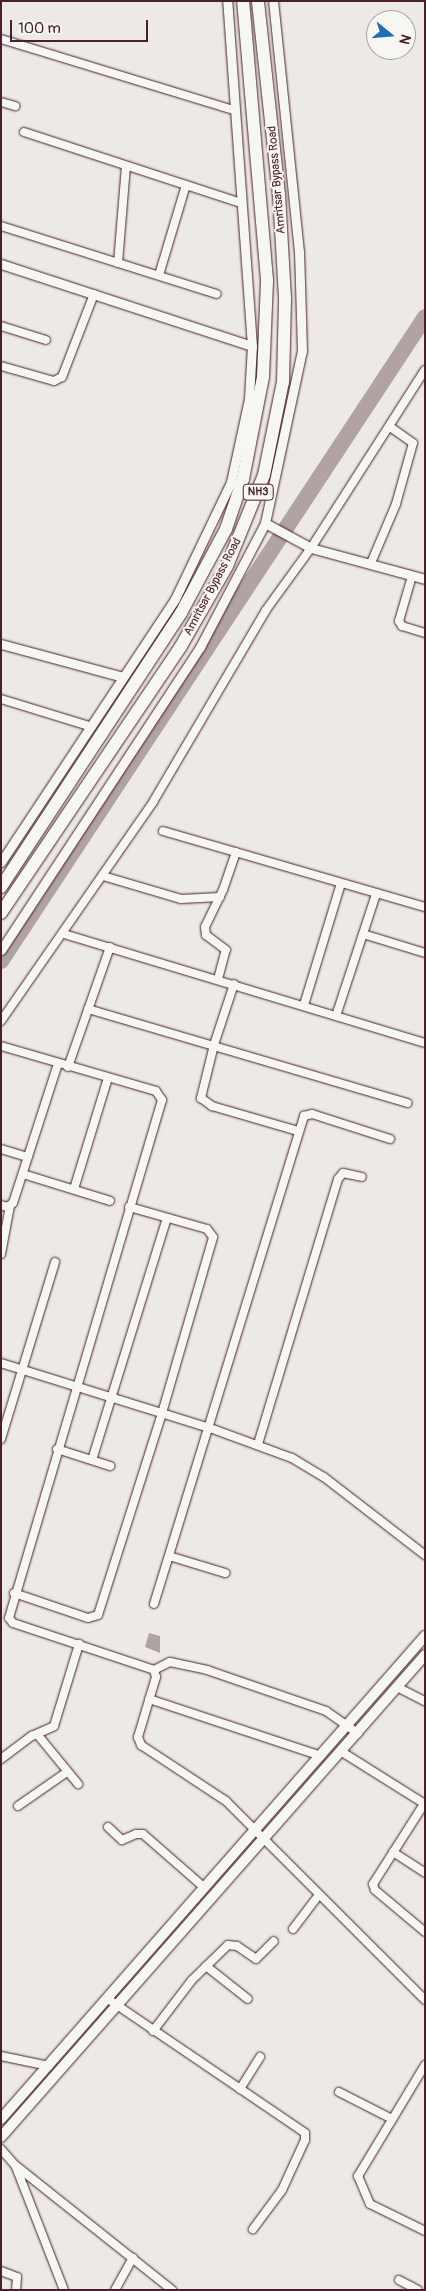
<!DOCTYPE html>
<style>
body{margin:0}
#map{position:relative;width:426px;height:2291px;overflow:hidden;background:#ece9e6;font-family:Pangolin,sans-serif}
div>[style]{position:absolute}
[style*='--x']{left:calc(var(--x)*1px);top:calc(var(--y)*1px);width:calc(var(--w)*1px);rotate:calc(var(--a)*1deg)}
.water>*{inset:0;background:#b1a2a3}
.river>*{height:16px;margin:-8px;padding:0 8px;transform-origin:8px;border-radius:8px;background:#b1a2a3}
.roads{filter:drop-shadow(0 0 1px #4a1f2b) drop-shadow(0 0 1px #4a1f2b)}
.minor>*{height:8px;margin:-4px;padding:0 4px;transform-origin:4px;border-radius:4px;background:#f6f6f2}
.tertiary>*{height:9px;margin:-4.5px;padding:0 4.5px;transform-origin:4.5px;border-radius:4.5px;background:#f6f6f2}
.secondary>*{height:10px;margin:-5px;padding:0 5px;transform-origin:5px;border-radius:5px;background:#f6f6f2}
.trunk>*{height:12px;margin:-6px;padding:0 6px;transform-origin:6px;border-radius:6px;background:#f6f6f2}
span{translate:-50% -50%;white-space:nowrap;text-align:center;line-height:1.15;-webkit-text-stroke:4px #f6f6f2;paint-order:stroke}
.shield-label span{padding:1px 4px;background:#f6f6f2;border:1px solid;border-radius:4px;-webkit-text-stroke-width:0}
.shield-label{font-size:11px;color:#4a1f2b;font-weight:700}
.street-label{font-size:12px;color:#4a1f2b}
.frame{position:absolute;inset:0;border:2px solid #4a1f2b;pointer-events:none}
.north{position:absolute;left:366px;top:10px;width:50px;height:50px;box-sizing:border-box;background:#f6f6f2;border:1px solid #b1a0a2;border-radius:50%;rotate:107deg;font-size:14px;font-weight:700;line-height:20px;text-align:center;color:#4a1f2b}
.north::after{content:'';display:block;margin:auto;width:18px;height:22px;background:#1f6fb2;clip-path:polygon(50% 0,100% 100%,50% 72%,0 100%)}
.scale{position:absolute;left:10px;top:20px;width:138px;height:22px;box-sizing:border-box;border:2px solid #4a1f2b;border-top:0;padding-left:6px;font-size:15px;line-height:18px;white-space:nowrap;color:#4a1f2b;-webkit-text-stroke:4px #f6f6f2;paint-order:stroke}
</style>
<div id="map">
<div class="water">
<div style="clip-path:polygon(149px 1633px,160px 1636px,160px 1653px,145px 1647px)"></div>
</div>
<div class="river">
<div style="--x:1;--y:961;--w:771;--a:-56.64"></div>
</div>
<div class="roads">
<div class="minor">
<div style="--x:1;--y:39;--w:243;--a:17"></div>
<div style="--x:1;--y:102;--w:15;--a:16"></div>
<div style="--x:24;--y:132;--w:228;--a:18.1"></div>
<div style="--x:1;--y:226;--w:226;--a:17.5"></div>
<div style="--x:118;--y:263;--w:97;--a:-85.3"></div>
<div style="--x:159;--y:275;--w:94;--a:-73.3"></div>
<div style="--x:1;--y:326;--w:47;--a:17.3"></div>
<div style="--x:1;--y:366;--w:55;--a:15.8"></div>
<div style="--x:54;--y:381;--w:9;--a:-27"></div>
<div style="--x:62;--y:377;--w:89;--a:-68.9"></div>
<div style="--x:371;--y:563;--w:64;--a:-67"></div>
<div style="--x:396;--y:504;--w:63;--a:-74.4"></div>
<div style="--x:413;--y:443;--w:29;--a:-145"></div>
<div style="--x:412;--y:576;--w:47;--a:106.1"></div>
<div style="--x:399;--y:621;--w:6;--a:59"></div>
<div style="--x:402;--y:626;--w:24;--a:17"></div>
<div style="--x:1;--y:699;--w:95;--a:17.1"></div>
<div style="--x:163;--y:831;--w:273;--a:16.2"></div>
<div style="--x:103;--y:876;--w:81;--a:16.4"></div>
<div style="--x:181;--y:899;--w:39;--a:-3"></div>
<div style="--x:64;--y:934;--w:377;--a:16.8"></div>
<div style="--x:363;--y:934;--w:65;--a:17"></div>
<div style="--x:218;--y:979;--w:30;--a:-75"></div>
<div style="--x:226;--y:950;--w:25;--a:-143"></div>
<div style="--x:206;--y:935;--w:8;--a:-97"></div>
<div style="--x:205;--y:927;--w:41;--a:-64.1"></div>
<div style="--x:223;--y:890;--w:40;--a:-71.1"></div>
<div style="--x:234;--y:984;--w:64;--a:108.2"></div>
<div style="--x:214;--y:1045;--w:55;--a:103.8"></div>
<div style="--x:201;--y:1098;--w:14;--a:36"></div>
<div style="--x:212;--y:1106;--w:90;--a:16.2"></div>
<div style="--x:304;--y:1005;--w:127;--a:-73.1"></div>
<div style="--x:88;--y:1009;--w:333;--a:16.4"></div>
<div style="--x:336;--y:1016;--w:128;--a:-71.8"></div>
<div style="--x:1;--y:1021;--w:267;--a:-55.2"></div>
<div style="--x:153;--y:802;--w:223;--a:-59.5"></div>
<div style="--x:266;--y:610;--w:77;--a:-54"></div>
<div style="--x:311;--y:548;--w:211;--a:-57.4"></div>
<div style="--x:1;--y:1046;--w:161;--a:16.2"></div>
<div style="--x:156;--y:1091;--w:11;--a:56"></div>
<div style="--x:162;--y:1100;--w:540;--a:106.46"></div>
<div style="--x:9;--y:1618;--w:6;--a:51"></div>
<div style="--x:13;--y:1623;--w:149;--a:18.4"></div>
<div style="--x:154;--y:1670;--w:7;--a:74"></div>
<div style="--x:156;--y:1677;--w:63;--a:106.7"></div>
<div style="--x:138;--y:1737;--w:9;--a:69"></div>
<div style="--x:141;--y:1745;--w:102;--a:33.4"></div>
<div style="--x:226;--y:1801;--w:281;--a:45"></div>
<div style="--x:68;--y:1067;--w:127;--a:-70.7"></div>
<div style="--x:1;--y:1149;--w:28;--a:17"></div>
<div style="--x:23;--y:1174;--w:91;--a:17.2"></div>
<div style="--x:74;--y:1189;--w:116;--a:-73"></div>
<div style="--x:1;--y:1205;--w:6;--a:18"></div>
<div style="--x:7;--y:1207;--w:7;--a:-34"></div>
<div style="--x:13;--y:1203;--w:146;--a:-72.1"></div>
<div style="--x:1;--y:1254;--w:49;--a:-79.4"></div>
<div style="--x:1;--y:1363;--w:219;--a:17.3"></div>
<div style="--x:210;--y:1428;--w:87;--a:20.1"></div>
<div style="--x:292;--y:1458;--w:37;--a:31"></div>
<div style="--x:324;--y:1477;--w:128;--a:37.7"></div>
<div style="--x:1;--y:1439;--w:185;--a:-73"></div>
<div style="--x:258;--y:1444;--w:277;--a:-73.2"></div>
<div style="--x:338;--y:1179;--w:8;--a:-50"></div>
<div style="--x:343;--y:1173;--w:19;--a:12"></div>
<div style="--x:57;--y:1449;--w:56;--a:17.8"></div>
<div style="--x:92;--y:1460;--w:253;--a:-72.8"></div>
<div style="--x:169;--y:1556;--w:59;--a:16.9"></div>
<div style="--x:14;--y:1593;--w:78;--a:18.7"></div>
<div style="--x:88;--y:1618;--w:10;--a:-17"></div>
<div style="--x:98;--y:1615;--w:212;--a:-72.4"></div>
<div style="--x:162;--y:1413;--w:183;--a:-73.8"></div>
<div style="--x:213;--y:1237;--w:10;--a:-127"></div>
<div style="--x:207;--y:1229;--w:81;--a:-164.2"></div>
<div style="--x:154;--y:1604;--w:511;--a:-72.91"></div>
<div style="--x:304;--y:1116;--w:8;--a:-14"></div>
<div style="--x:312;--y:1114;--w:82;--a:17.8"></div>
<div style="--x:154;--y:1670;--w:18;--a:-27"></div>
<div style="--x:170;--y:1662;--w:38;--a:12"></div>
<div style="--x:207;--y:1670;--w:126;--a:19"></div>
<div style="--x:326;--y:1711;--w:39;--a:35"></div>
<div style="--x:397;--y:1687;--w:31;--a:27"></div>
<div style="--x:149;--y:1699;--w:181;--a:18.3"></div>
<div style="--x:37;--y:1734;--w:65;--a:50.6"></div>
<div style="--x:342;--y:1752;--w:98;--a:32.1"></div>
<div style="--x:1;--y:1759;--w:39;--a:-37"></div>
<div style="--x:32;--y:1736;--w:24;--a:-24"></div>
<div style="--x:54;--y:1726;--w:86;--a:-73"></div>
<div style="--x:424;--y:1804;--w:95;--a:122.5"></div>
<div style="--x:373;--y:1884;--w:6;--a:72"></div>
<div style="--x:375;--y:1890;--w:65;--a:40"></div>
<div style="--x:18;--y:1806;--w:60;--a:-34.8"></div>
<div style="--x:108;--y:1827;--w:19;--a:43"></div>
<div style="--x:122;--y:1840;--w:15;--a:-23"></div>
<div style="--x:136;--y:1834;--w:7;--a:0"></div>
<div style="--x:143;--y:1834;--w:82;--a:41.1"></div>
<div style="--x:393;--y:1852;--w:38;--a:33"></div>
<div style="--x:293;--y:1929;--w:41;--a:-52.9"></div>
<div style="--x:206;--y:1966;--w:53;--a:38.2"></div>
<div style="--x:108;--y:1999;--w:238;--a:34.2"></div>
<div style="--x:305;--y:2133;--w:7;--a:90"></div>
<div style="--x:305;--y:2140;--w:55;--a:114.7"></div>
<div style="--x:282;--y:2190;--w:49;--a:126.6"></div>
<div style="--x:153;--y:2031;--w:64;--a:-52.6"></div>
<div style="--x:192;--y:1980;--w:50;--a:-44.2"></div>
<div style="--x:228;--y:1945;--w:9;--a:6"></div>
<div style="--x:237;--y:1946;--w:23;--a:34"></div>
<div style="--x:256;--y:1959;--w:25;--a:-45"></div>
<div style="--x:1;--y:2056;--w:49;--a:11.8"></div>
<div style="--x:425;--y:2065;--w:130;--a:121.1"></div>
<div style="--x:358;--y:2176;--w:30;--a:67"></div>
<div style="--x:370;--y:2204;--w:61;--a:26.1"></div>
<div style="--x:240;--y:2089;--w:38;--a:-58"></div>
<div style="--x:339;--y:2092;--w:59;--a:27"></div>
<div style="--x:1;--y:2149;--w:21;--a:49"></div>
<div style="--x:15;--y:2165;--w:201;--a:38.5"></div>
<div style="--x:16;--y:2167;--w:132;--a:68.7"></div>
<div style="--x:1;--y:2271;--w:17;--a:21"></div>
<div style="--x:17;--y:2277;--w:13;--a:94"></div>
<div style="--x:399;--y:2280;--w:21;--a:28"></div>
<div style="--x:115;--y:2290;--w:37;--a:-61"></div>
</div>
<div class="tertiary">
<div style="--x:1;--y:264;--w:264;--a:18.1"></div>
<div style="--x:265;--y:523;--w:52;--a:28.5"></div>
<div style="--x:311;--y:548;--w:118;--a:15.2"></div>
<div style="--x:1;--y:644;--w:126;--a:15.1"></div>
<div style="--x:1;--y:862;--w:315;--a:-56.5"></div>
<div style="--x:175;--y:599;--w:130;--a:-64.4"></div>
<div style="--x:231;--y:482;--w:85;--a:-77.8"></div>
<div style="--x:249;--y:399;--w:53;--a:-86.8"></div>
<div style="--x:252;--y:346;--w:346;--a:-94.1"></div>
<div style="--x:1;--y:950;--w:363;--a:-56.7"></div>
<div style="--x:200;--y:647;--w:140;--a:-62.3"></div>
<div style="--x:265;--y:523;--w:176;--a:-77.9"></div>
<div style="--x:302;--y:351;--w:99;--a:-91.7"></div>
<div style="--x:299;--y:252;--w:252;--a:-95.9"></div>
</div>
<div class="secondary">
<div style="--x:1;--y:2119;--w:643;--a:-48.72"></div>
<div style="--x:1;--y:2137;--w:642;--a:-48.66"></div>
</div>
<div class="trunk">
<div style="--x:1;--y:887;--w:328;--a:-56.7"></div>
<div style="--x:181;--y:613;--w:95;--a:-61.8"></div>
<div style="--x:226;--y:529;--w:53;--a:-71.2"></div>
<div style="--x:243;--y:479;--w:104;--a:-78.9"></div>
<div style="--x:263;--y:377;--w:97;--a:-87.6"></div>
<div style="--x:267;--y:280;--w:280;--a:-94.9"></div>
<div style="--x:1;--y:913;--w:322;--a:-56"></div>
<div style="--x:181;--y:646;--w:92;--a:-60.1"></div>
<div style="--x:227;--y:566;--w:98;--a:-67.9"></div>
<div style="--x:264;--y:475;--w:95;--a:-78.5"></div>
<div style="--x:283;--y:382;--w:84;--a:-88.6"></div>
<div style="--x:285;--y:298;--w:103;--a:-93.3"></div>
<div style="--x:279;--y:195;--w:195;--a:-96.2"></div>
</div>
</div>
<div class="shield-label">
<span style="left:258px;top:492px">NH3</span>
</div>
<div class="street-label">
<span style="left:277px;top:180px;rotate:-95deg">Amritsar Bypass Road</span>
<span style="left:213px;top:587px;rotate:-62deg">Amritsar Bypass Road</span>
</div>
<div class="frame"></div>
<div class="north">N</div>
<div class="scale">100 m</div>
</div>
